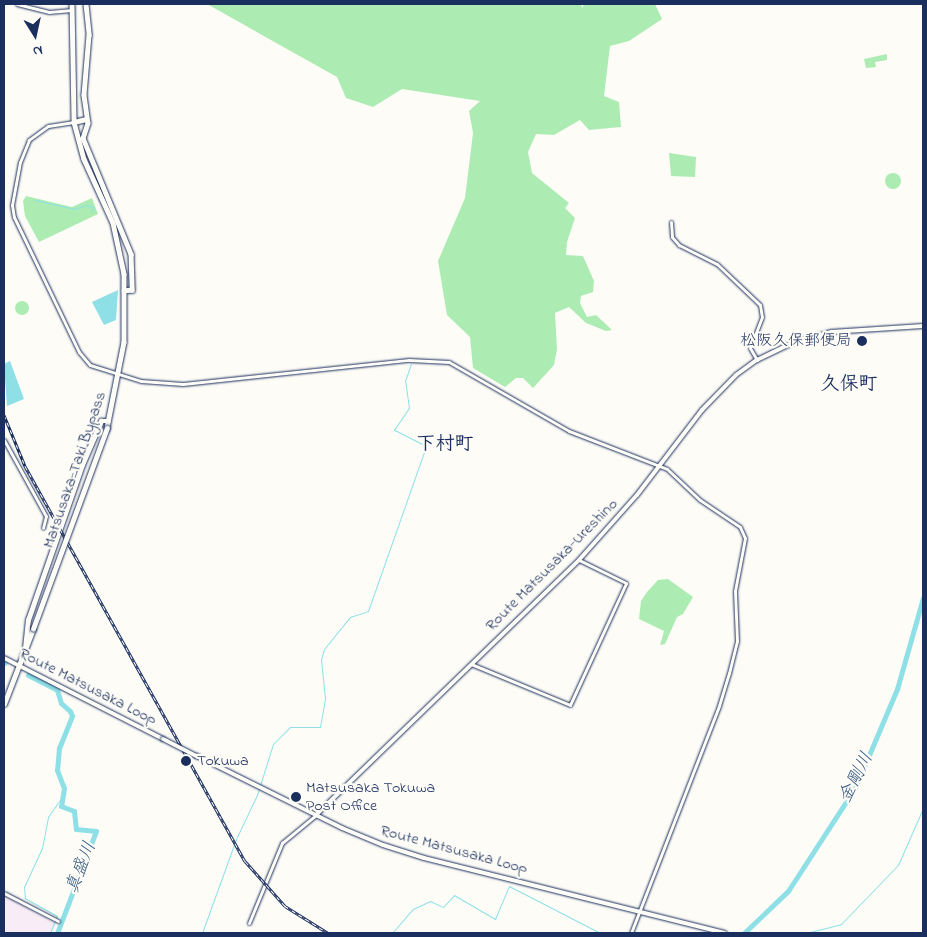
<!DOCTYPE html>
<meta charset="utf-8">
<style>
body{margin:0}
#map{position:relative;width:927px;height:937px;overflow:hidden;background:#fdfcf7;font-family:"Indie Flower","Klee One",sans-serif}
div>[style]{position:absolute}
[style*='--x']{left:calc(var(--x)*1px);top:calc(var(--y)*1px);width:calc(var(--w)*1px);rotate:calc(var(--a)*1deg)}
.built>*{inset:0;background:#f8ecf6}
.green>*{inset:0;background:#acecb3}
.round{border-radius:50%}
.water>*{inset:0;background:#8ee0e6}
.stream>*{height:1px;margin:-0.5px;padding:0 0.5px;transform-origin:0.5px;border-radius:0.5px;background:#8ee0e6}
.river>*{height:5px;margin:-2.5px;padding:0 2.5px;transform-origin:2.5px;border-radius:2.5px;background:#8ee0e6}
.roads{filter:drop-shadow(0 0 1px #1b2f5e) drop-shadow(0 0 1px #1b2f5e)}
.tertiary>*{height:3px;margin:-1.5px;padding:0 1.5px;transform-origin:1.5px;border-radius:1.5px;background:#fdfcf7}
.secondary>*{height:4px;margin:-2px;padding:0 2px;transform-origin:2px;border-radius:2px;background:#fdfcf7}
.primary>*{height:4.5px;margin:-2.25px;padding:0 2.25px;transform-origin:2.25px;border-radius:2.25px;background:#fdfcf7}
.trunk>*{height:4.5px;margin:-2.25px;padding:0 2.25px;transform-origin:2.25px;border-radius:2.25px;background:#fdfcf7}
.rail>*{height:3px;margin-top:-1.5px;transform-origin:0;background:repeating-linear-gradient(90deg,#fdfcf7 0 4px,#1b2f5e 0 8px);box-sizing:border-box;border-block:1px solid #1b2f5e}
.bridges{filter:drop-shadow(0 0 1px #1b2f5e) drop-shadow(0 0 1px #1b2f5e)}
.secondary-bridge>*{height:4px;margin:-2px;padding:0 2px;transform-origin:2px;border-radius:2px;background:#fdfcf7}
.trunk-bridge>*{height:4.5px;margin:-2.25px;padding:0 2.25px;transform-origin:2.25px;border-radius:2.25px;background:#fdfcf7}
.dots>*{width:14px;height:14px;translate:-50% -50%;box-sizing:border-box;border:2px solid #fdfcf7;border-radius:50%}
span{translate:-50% -50%;white-space:nowrap;text-align:center;line-height:1.15;-webkit-text-stroke:4.5px #fdfcf7;paint-order:stroke}
.poi-label{font-size:16px;color:#1b2f5e}
.right{translate:-100% -50%;text-align:right}
.left{translate:0 -50%;text-align:left}
.street-label{font-size:16px;color:#1b2f5e}
.water-label{font-size:18px;color:#385b80;font-style:italic}
.quarter-label{font-size:19px;color:#1b2f5e;font-weight:700}
.frame{position:absolute;inset:0;border:5px solid #1b2f5e;pointer-events:none}
.north{position:absolute;left:10px;top:10px;width:50px;height:50px;-webkit-text-stroke:4px #fdfcf7;paint-order:stroke;rotate:170deg;font-size:14px;font-weight:700;line-height:20px;text-align:center;color:#1b2f5e}
.north::after{content:'';display:block;margin:auto;width:18px;height:22px;background:#1b2f5e;clip-path:polygon(50% 0,100% 100%,50% 72%,0 100%)}
</style>
<div id="map">
<div class="built">
<div style="clip-path:polygon(4px 894px,56px 924px,52px 933px,4px 933px)"></div>
</div>
<div class="green">
<div style="clip-path:polygon(207px 4px,581px 4px,582px 8px,584px 4px,655px 4px,662px 19px,629px 41px,610px 46px,604px 96px,619px 102px,621px 127px,589px 130px,580px 120px,554px 135px,536px 134px,528px 152px,532px 173px,569px 203px,565px 208px,575px 218px,567px 242px,566px 255px,583px 256px,594px 281px,593px 292px,581px 296px,580px 303px,587px 317px,596px 315px,612px 330px,606px 331px,586px 323px,569px 307px,555px 313px,557px 349px,554px 365px,533px 388px,523px 378px,516px 378px,505px 387px,473px 368px,470px 337px,447px 315px,438px 261px,465px 198px,473px 133px,469px 111px,480px 101px,402px 89px,373px 107px,346px 98px,337px 77px)"></div>
<div style="clip-path:polygon(887px 54px,887px 60px,875px 62px,876px 67px,866px 68px,864px 59px)"></div>
<div style="clip-path:polygon(669px 153px,696px 157px,695px 177px,671px 176px)"></div>
<div class="round" style="left:885px;top:173px;width:16px;height:16px"></div>
<div style="clip-path:polygon(26px 196px,72px 207px,92px 198px,98px 214px,39px 242px,25px 216px,23px 201px)"></div>
<div class="round" style="left:15px;top:301px;width:14px;height:14px"></div>
<div style="clip-path:polygon(668px 579px,693px 597px,683px 614px,677px 617px,665px 644px,660px 645px,664px 631px,639px 619px,641px 601px,647px 592px,658px 580px)"></div>
</div>
<div class="water">
<div style="clip-path:polygon(118px 290px,116px 320px,104px 325px,92px 302px)"></div>
<div style="clip-path:polygon(10px 361px,24px 399px,7px 406px,4px 364px)"></div>
</div>
<div class="stream">
<div style="--x:35;--y:200;--w:39;--a:13"></div>
<div style="--x:73;--y:209;--w:14;--a:-17"></div>
<div style="--x:86;--y:205;--w:7;--a:16"></div>
<div style="--x:93;--y:207;--w:5;--a:112"></div>
<div style="--x:50;--y:933;--w:18;--a:-68"></div>
<div style="--x:57;--y:916;--w:37;--a:-151"></div>
<div style="--x:25;--y:898;--w:11;--a:-95"></div>
<div style="--x:24;--y:887;--w:43;--a:-65.2"></div>
<div style="--x:42;--y:848;--w:32;--a:-79"></div>
<div style="--x:48;--y:817;--w:21;--a:-55"></div>
<div style="--x:202;--y:933;--w:100;--a:-70.1"></div>
<div style="--x:236;--y:839;--w:49;--a:-64.5"></div>
<div style="--x:257;--y:795;--w:53;--a:-72.6"></div>
<div style="--x:273;--y:744;--w:24;--a:-45"></div>
<div style="--x:290;--y:727;--w:30;--a:0"></div>
<div style="--x:320;--y:727;--w:29;--a:-80"></div>
<div style="--x:325;--y:698;--w:38;--a:-96"></div>
<div style="--x:321;--y:660;--w:11;--a:-75"></div>
<div style="--x:324;--y:649;--w:41;--a:-50.9"></div>
<div style="--x:350;--y:617;--w:19;--a:-18"></div>
<div style="--x:368;--y:611;--w:169;--a:-70.6"></div>
<div style="--x:424;--y:452;--w:7;--a:-90"></div>
<div style="--x:424;--y:445;--w:34;--a:-153"></div>
<div style="--x:394;--y:430;--w:27;--a:-56"></div>
<div style="--x:409;--y:408;--w:27;--a:-98"></div>
<div style="--x:405;--y:381;--w:18;--a:-71"></div>
<div style="--x:392;--y:933;--w:32;--a:-49"></div>
<div style="--x:413;--y:909;--w:19;--a:-25"></div>
<div style="--x:430;--y:901;--w:14;--a:25"></div>
<div style="--x:443;--y:907;--w:16;--a:-47"></div>
<div style="--x:454;--y:895;--w:48;--a:30.3"></div>
<div style="--x:495;--y:919;--w:36;--a:-67"></div>
<div style="--x:509;--y:886;--w:102;--a:27.3"></div>
<div style="--x:806;--y:933;--w:36;--a:-14"></div>
<div style="--x:841;--y:924;--w:82;--a:-46"></div>
<div style="--x:898;--y:865;--w:62;--a:-66.3"></div>
</div>
<div class="river">
<div style="--x:4;--y:662;--w:1;--a:45"></div>
<div style="--x:28;--y:675;--w:33;--a:27"></div>
<div style="--x:57;--y:690;--w:14;--a:73"></div>
<div style="--x:61;--y:703;--w:12;--a:42"></div>
<div style="--x:70;--y:711;--w:5;--a:68"></div>
<div style="--x:72;--y:716;--w:35;--a:112"></div>
<div style="--x:59;--y:748;--w:22;--a:95"></div>
<div style="--x:57;--y:770;--w:19;--a:69"></div>
<div style="--x:64;--y:788;--w:18;--a:99"></div>
<div style="--x:61;--y:806;--w:14;--a:21"></div>
<div style="--x:74;--y:811;--w:18;--a:84"></div>
<div style="--x:76;--y:829;--w:20;--a:6"></div>
<div style="--x:96;--y:831;--w:109;--a:110.9"></div>
<div style="--x:744;--y:933;--w:61;--a:-43.7"></div>
<div style="--x:788;--y:891;--w:123;--a:-57"></div>
<div style="--x:855;--y:788;--w:108;--a:-67"></div>
<div style="--x:897;--y:689;--w:95;--a:-74.1"></div>
</div>
<div class="roads">
<div class="tertiary">
<div style="--x:17;--y:4;--w:33;--a:14"></div>
<div style="--x:49;--y:12;--w:23;--a:-5"></div>
<div style="--x:74;--y:122;--w:26;--a:171"></div>
<div style="--x:48;--y:126;--w:24;--a:144"></div>
<div style="--x:29;--y:140;--w:24;--a:112"></div>
<div style="--x:20;--y:162;--w:44;--a:100.5"></div>
<div style="--x:12;--y:205;--w:12;--a:81"></div>
<div style="--x:14;--y:217;--w:150;--a:64.3"></div>
<div style="--x:79;--y:352;--w:17;--a:50"></div>
<div style="--x:90;--y:365;--w:53;--a:17.4"></div>
<div style="--x:141;--y:381;--w:42;--a:4.1"></div>
<div style="--x:183;--y:384;--w:227;--a:-6.1"></div>
<div style="--x:409;--y:360;--w:40;--a:2.9"></div>
<div style="--x:449;--y:362;--w:138;--a:29.9"></div>
<div style="--x:569;--y:431;--w:105;--a:21.2"></div>
<div style="--x:667;--y:469;--w:45;--a:43.2"></div>
<div style="--x:700;--y:500;--w:48;--a:34"></div>
<div style="--x:740;--y:527;--w:12;--a:66"></div>
<div style="--x:745;--y:538;--w:54;--a:100.7"></div>
<div style="--x:735;--y:591;--w:50;--a:87.7"></div>
<div style="--x:737;--y:641;--w:33;--a:104"></div>
<div style="--x:729;--y:673;--w:34;--a:107"></div>
<div style="--x:719;--y:706;--w:243;--a:111.2"></div>
<div style="--x:671;--y:222;--w:15;--a:86"></div>
<div style="--x:672;--y:237;--w:11;--a:49"></div>
<div style="--x:679;--y:245;--w:42;--a:26.6"></div>
<div style="--x:717;--y:264;--w:59;--a:43.6"></div>
<div style="--x:760;--y:305;--w:12;--a:81"></div>
<div style="--x:762;--y:317;--w:33;--a:111"></div>
<div style="--x:750;--y:348;--w:14;--a:60"></div>
<div style="--x:4;--y:440;--w:87;--a:61.1"></div>
<div style="--x:46;--y:516;--w:12;--a:104"></div>
<div style="--x:471;--y:664;--w:107;--a:22.5"></div>
<div style="--x:570;--y:705;--w:134;--a:-65.3"></div>
<div style="--x:626;--y:583;--w:52;--a:-153.9"></div>
<div style="--x:4;--y:893;--w:61;--a:27.4"></div>
<div style="--x:249;--y:923;--w:87;--a:-67.6"></div>
<div style="--x:282;--y:843;--w:44;--a:-39.5"></div>
</div>
<div class="secondary">
<div style="--x:4;--y:658;--w:178;--a:27"></div>
<div style="--x:197;--y:756;--w:162;--a:26.4"></div>
<div style="--x:342;--y:828;--w:44;--a:22.5"></div>
<div style="--x:383;--y:845;--w:43;--a:17.6"></div>
<div style="--x:424;--y:858;--w:310;--a:14"></div>
<div style="--x:316;--y:815;--w:366;--a:-44.1"></div>
<div style="--x:579;--y:560;--w:87;--a:-48.3"></div>
<div style="--x:637;--y:495;--w:107;--a:-52.6"></div>
<div style="--x:702;--y:410;--w:49;--a:-45.8"></div>
<div style="--x:736;--y:375;--w:26;--a:-36"></div>
<div style="--x:757;--y:360;--w:41;--a:-25.9"></div>
<div style="--x:794;--y:342;--w:38;--a:-15"></div>
<div style="--x:831;--y:332;--w:92;--a:-3.7"></div>
</div>
<div class="primary">
<div style="--x:86;--y:4;--w:31;--a:84"></div>
<div style="--x:89;--y:35;--w:60;--a:94.8"></div>
<div style="--x:84;--y:95;--w:28;--a:82"></div>
<div style="--x:88;--y:123;--w:16;--a:108"></div>
<div style="--x:83;--y:138;--w:126;--a:67.5"></div>
<div style="--x:131;--y:254;--w:36;--a:88"></div>
<div style="--x:132;--y:290;--w:8;--a:173"></div>
<div style="--x:74;--y:122;--w:12;--a:-14"></div>
<div style="--x:25;--y:648;--w:28;--a:-84"></div>
<div style="--x:28;--y:620;--w:164;--a:-70.8"></div>
<div style="--x:82;--y:465;--w:48;--a:-66.6"></div>
<div style="--x:101;--y:421;--w:8;--a:0"></div>
</div>
<div class="trunk">
<div style="--x:72;--y:4;--w:118;--a:89"></div>
<div style="--x:74;--y:122;--w:38;--a:75"></div>
<div style="--x:84;--y:159;--w:70;--a:65.6"></div>
<div style="--x:113;--y:223;--w:52;--a:77.8"></div>
<div style="--x:124;--y:274;--w:68;--a:90"></div>
<div style="--x:124;--y:342;--w:88;--a:101.2"></div>
<div style="--x:4;--y:704;--w:80;--a:-68.9"></div>
</div>
</div>
<div class="rail">
<div style="--x:4;--y:415;--w:55;--a:67.6"></div>
<div style="--x:25;--y:466;--w:452;--a:60.9"></div>
<div style="--x:245;--y:861;--w:60;--a:48.4"></div>
<div style="--x:285;--y:906;--w:51;--a:32.1"></div>
</div>
<div class="bridges">
<div class="secondary-bridge">
<div style="--x:163;--y:739;--w:38;--a:27"></div>
</div>
<div class="trunk-bridge">
<div style="--x:33;--y:629;--w:214;--a:-69.8"></div>
</div>
</div>
<div class="dots">
<div style="left:862px;top:341px;background:#1b2f5e"></div>
<div style="left:186px;top:761px;background:#1b2f5e"></div>
<div style="left:296px;top:797px;background:#1b2f5e"></div>
</div>
<div class="poi-label">
<span class="right" style="left:852px;top:341px">松阪久保郵便局</span>
<span class="left" style="left:197px;top:761px">Tokuwa</span>
<span class="left" style="left:306px;top:797px">Matsusaka Tokuwa<br>Post Office</span>
</div>
<div class="street-label">
<span style="left:75px;top:470px;rotate:-71deg">Matsusaka-Taki Bypass</span>
<span style="left:552px;top:565px;rotate:-45deg">Route Matsusaka-Ureshino</span>
<span style="left:88px;top:687px;rotate:27deg">Route Matsusaka Loop</span>
<span style="left:454px;top:850px;rotate:15deg">Route Matsusaka Loop</span>
</div>
<div class="water-label">
<span style="left:857px;top:778px;rotate:-63deg">金剛川</span>
<span style="left:82px;top:868px;rotate:-69deg">真盛川</span>
</div>
<div class="quarter-label">
<span style="left:849px;top:385px">久保町</span>
<span style="left:445px;top:445px">下村町</span>
</div>
<div class="frame"></div>
<div class="north">N</div>
</div>
